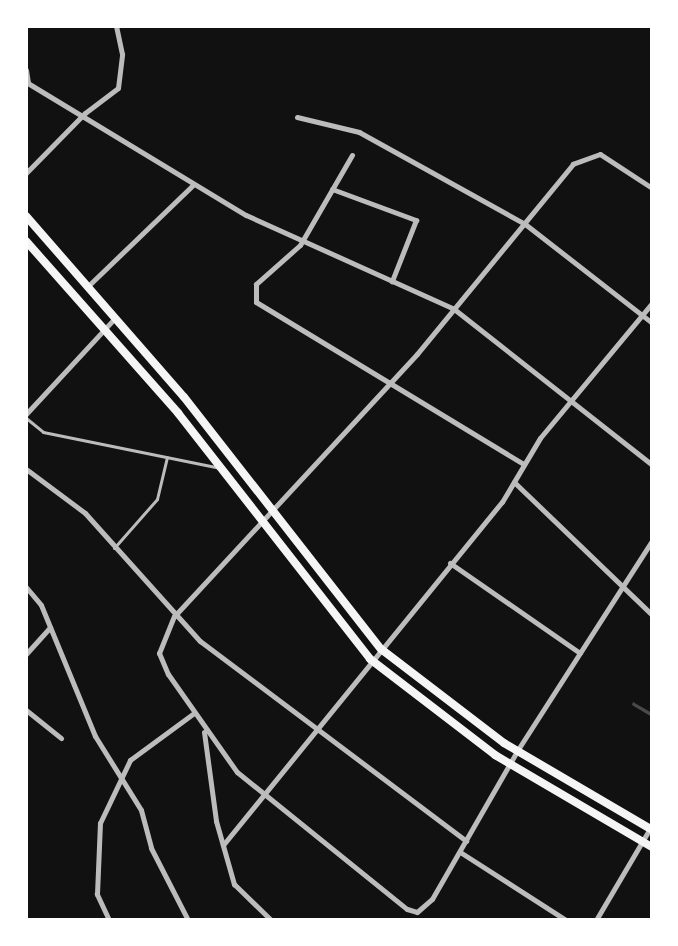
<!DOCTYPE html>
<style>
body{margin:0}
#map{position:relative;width:678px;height:946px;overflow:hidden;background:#111;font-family:Poppins,sans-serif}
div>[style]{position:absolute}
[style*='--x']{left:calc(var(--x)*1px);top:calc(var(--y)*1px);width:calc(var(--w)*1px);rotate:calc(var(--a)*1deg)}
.building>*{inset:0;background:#4a4a4a}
.service>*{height:3px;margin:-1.5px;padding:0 1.5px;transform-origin:1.5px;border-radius:1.5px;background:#bcbcbc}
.minor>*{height:5px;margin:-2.5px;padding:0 2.5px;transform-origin:2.5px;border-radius:2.5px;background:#bcbcbc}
.secondary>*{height:8px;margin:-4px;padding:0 4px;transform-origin:4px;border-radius:4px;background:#f5f5f5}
span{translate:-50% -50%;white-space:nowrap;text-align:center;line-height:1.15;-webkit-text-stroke:6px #fff;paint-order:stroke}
.frame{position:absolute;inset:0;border:28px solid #fff;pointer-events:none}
</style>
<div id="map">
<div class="building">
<div style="clip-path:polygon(633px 702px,652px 713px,652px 717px,632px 705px)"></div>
</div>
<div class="service">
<div style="--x:26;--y:418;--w:22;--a:39"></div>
<div style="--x:43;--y:432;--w:181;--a:11.5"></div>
<div style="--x:114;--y:548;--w:65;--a:-48.7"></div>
<div style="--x:157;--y:499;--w:43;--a:-76.6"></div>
</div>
<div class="minor">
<div style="--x:26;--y:70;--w:12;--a:81"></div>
<div style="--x:26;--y:82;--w:257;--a:31.2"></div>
<div style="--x:246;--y:215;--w:228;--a:24.3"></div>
<div style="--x:454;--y:309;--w:252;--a:38.2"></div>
<div style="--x:297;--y:117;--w:64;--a:13.6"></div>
<div style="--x:359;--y:132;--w:190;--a:29"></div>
<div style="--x:525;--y:224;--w:161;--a:37.9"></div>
<div style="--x:352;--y:155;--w:104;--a:120"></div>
<div style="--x:300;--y:245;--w:59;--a:138.4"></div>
<div style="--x:256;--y:284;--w:18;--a:90"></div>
<div style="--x:256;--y:302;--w:313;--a:31.2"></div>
<div style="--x:26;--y:173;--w:84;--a:-45.5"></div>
<div style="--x:85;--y:113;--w:41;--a:-37.1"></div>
<div style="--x:118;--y:88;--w:34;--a:-83"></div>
<div style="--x:122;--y:54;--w:29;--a:-102"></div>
<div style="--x:652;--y:188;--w:62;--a:-146.8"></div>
<div style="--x:600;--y:154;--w:29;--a:160"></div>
<div style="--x:573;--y:164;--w:246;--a:129.4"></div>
<div style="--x:417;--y:354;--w:357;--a:132.8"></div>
<div style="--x:174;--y:616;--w:40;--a:112"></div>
<div style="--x:159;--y:653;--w:23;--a:67"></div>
<div style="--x:168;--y:674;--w:120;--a:54.9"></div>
<div style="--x:237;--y:772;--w:218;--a:38.9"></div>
<div style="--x:407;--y:909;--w:10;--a:17"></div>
<div style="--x:417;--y:912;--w:20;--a:-41"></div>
<div style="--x:432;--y:899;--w:171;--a:-60.1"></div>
<div style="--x:517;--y:751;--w:250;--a:-57.3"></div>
<div style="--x:332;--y:189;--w:90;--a:20.3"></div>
<div style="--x:416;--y:220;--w:66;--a:111.5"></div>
<div style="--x:87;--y:287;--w:147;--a:-43.9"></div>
<div style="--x:26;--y:414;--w:128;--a:-47.2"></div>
<div style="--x:26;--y:469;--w:74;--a:36.7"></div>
<div style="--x:85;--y:513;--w:172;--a:48.1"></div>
<div style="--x:200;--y:641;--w:333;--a:36.9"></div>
<div style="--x:514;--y:482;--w:192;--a:43.9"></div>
<div style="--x:450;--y:563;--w:158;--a:34.7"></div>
<div style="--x:26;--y:587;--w:23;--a:50"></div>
<div style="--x:41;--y:605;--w:142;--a:67.6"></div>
<div style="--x:95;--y:736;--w:87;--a:58.1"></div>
<div style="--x:141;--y:810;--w:39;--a:75"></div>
<div style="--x:151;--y:848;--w:81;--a:62.8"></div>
<div style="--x:26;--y:654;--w:36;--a:-48"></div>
<div style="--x:26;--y:710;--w:45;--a:38.7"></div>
<div style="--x:204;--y:732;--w:90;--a:82.3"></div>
<div style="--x:216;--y:821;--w:66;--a:74.1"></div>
<div style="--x:234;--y:884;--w:52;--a:44.2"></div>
<div style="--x:223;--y:845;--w:442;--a:-50.9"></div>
<div style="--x:502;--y:502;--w:74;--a:-59.3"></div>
<div style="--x:540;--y:438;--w:175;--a:-50.3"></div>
<div style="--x:460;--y:852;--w:126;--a:32.7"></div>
<div style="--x:109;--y:920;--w:29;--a:-115"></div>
<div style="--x:97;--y:894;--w:71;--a:-87.6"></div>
<div style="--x:100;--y:823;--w:70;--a:-64.5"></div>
<div style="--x:130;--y:760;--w:79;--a:-36.3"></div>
<div style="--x:596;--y:920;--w:110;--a:-59.5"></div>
</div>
<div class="secondary">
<div style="--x:26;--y:216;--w:240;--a:48.9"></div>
<div style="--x:184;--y:397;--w:320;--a:52"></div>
<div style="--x:381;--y:649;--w:155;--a:37.4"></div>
<div style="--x:504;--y:743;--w:172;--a:30.4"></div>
<div style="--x:26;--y:241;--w:230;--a:48.5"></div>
<div style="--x:178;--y:413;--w:312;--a:52"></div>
<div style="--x:370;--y:659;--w:158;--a:37.5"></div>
<div style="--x:495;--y:755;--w:182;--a:30.4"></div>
</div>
<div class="frame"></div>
</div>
